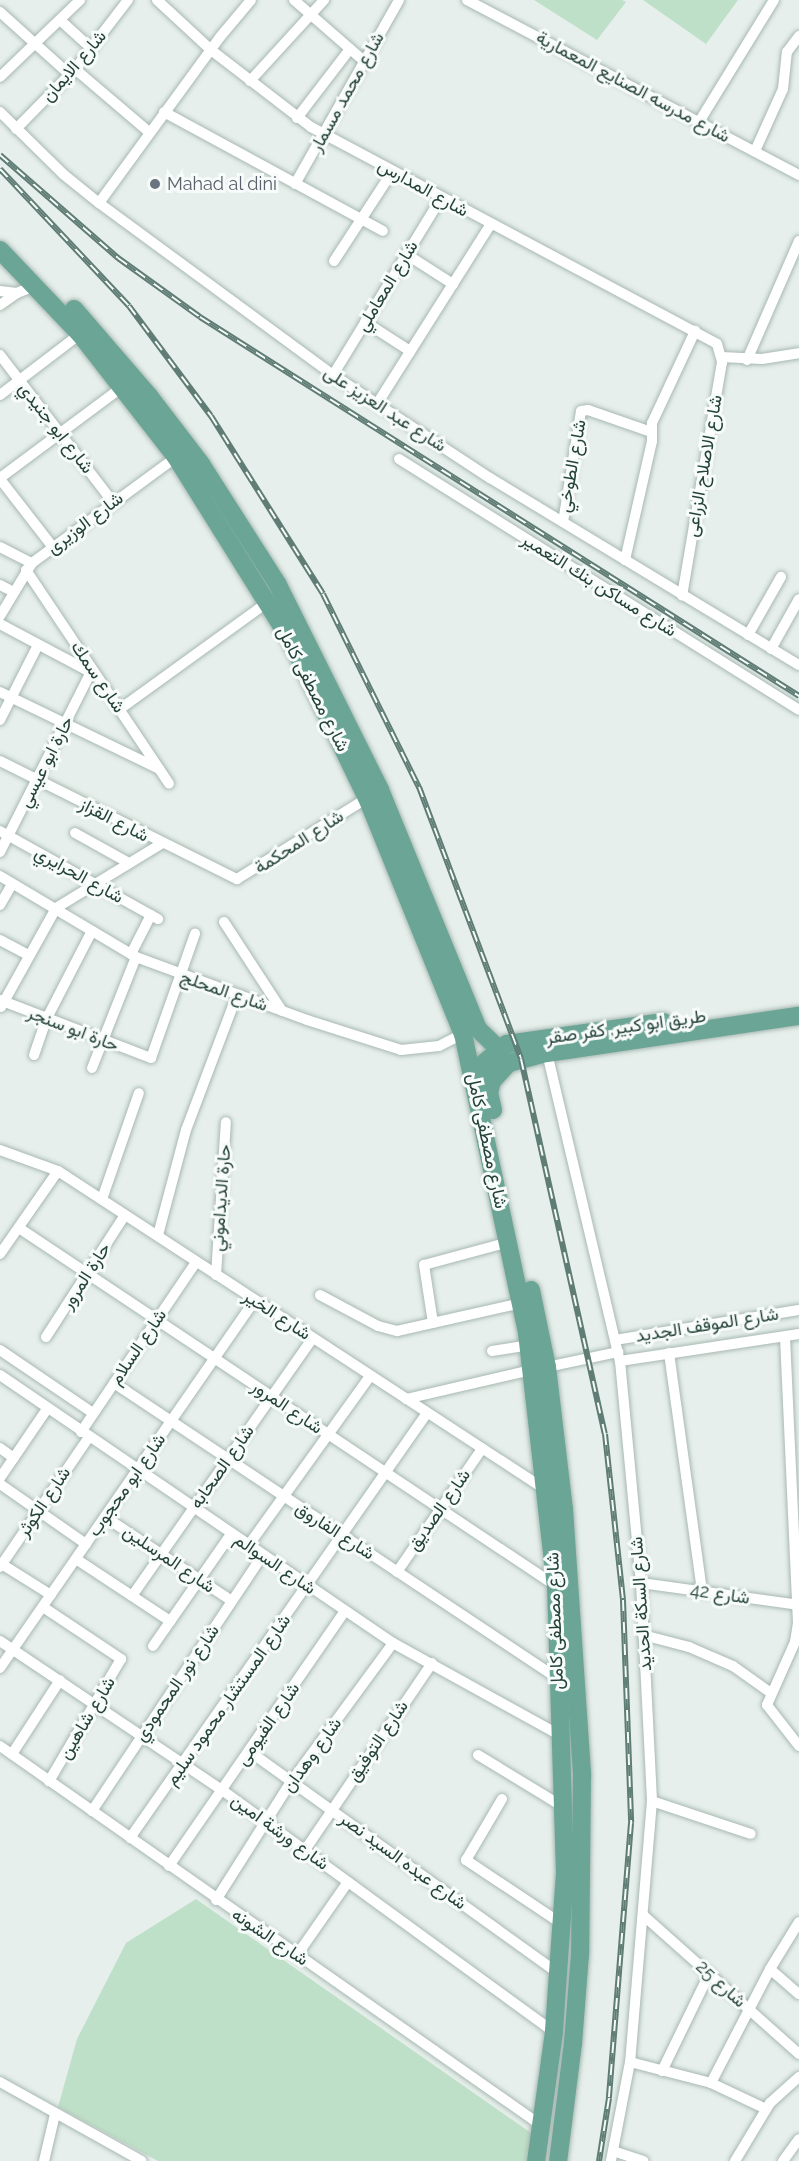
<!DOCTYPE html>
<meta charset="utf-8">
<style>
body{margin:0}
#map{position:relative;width:799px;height:2161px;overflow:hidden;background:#e6efeb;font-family:Raleway,Vazirmatn,sans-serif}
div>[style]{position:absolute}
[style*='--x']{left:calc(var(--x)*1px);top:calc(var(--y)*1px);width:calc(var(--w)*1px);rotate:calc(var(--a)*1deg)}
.green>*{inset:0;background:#bfe0c8}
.roads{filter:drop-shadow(0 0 2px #a8b8b2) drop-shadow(0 0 2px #a8b8b2)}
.minor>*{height:10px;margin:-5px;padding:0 5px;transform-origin:5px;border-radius:5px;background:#fff}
.primary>*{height:18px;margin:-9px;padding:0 9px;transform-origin:9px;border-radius:9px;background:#6aa596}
.rail>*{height:6px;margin-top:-3px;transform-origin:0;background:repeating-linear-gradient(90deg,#f7fbf9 0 11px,#5f7d75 0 22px);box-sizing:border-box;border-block:2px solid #5f7d75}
.dots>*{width:16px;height:16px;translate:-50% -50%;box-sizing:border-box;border:3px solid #f7fbf9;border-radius:50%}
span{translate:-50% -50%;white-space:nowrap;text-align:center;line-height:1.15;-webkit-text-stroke:6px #f7fbf9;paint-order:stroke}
.street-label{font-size:18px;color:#24423a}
.worship-label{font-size:18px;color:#5b616d}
.left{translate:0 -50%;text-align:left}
</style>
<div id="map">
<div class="green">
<div style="clip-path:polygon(534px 0,622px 0,626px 2px,597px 40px)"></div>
<div style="clip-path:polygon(643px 0,738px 0,706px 44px)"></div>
<div style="clip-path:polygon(196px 1899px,534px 2135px,529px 2161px,158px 2161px,58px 2107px,77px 2039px,126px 1943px)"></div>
</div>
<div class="roads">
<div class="minor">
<div style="--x:157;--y:0;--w:74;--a:42.8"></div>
<div style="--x:211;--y:50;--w:126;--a:37.6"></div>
<div style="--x:311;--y:127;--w:460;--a:28.1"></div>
<div style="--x:717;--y:344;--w:19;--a:74"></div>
<div style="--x:722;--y:362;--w:237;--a:99.7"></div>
<div style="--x:294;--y:0;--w:94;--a:41.1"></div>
<div style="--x:467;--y:0;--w:375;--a:27.8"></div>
<div style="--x:0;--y:12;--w:94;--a:42"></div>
<div style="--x:60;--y:20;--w:43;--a:42.2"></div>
<div style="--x:75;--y:69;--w:97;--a:40.4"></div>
<div style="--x:0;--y:77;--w:111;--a:-43.9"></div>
<div style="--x:250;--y:81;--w:110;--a:-47.6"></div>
<div style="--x:0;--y:112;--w:88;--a:44.5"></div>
<div style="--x:63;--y:174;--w:46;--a:38.9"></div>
<div style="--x:99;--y:203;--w:290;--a:36.3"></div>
<div style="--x:333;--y:375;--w:188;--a:33.3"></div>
<div style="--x:490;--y:478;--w:361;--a:31.2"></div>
<div style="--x:164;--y:112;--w:249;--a:28.5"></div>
<div style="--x:297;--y:118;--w:87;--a:-52.5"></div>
<div style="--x:699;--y:122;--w:143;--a:-58.4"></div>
<div style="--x:16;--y:129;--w:84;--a:-45.5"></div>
<div style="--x:75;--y:69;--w:87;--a:-52.5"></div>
<div style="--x:755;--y:151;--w:68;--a:-65.7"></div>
<div style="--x:783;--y:89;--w:37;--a:-84"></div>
<div style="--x:787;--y:52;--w:20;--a:-53"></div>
<div style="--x:295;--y:184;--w:211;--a:-60.5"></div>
<div style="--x:99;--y:203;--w:205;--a:-53.9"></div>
<div style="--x:220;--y:37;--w:48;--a:-50"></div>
<div style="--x:406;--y:254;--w:56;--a:32.6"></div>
<div style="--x:334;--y:261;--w:106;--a:-56.9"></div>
<div style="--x:0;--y:291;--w:17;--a:7"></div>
<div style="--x:17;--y:293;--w:22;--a:-22"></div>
<div style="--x:0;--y:305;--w:21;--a:-35"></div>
<div style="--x:365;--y:322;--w:54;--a:32.8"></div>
<div style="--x:0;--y:355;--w:185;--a:52.5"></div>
<div style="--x:722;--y:357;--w:40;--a:2.9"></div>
<div style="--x:762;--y:359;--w:37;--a:-9"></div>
<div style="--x:747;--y:360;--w:130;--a:-66.4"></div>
<div style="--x:333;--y:375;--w:207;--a:-58.6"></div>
<div style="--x:0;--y:395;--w:101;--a:-37.3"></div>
<div style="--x:377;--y:404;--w:212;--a:-57.7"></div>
<div style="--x:399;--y:459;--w:472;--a:32.1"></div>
<div style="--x:0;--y:478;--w:152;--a:-36.7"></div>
<div style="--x:0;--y:479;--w:85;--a:52.2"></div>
<div style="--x:563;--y:522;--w:112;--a:-80.8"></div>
<div style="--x:581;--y:411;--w:7;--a:-8"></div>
<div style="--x:588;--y:410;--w:67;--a:19.2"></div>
<div style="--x:0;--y:547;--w:36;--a:27"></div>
<div style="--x:625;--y:560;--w:122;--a:-77.2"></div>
<div style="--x:652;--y:441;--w:18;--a:-90"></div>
<div style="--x:652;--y:423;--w:102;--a:-64.9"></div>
<div style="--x:26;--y:570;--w:257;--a:56.2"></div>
<div style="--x:0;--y:585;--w:13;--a:27"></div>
<div style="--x:0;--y:616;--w:62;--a:-58.9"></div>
<div style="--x:32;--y:563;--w:182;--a:-36.3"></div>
<div style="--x:0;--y:624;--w:106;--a:28"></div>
<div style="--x:748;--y:635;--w:67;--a:-60.4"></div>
<div style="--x:771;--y:649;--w:57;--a:-60.8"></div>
<div style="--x:0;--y:692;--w:177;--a:25.8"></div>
<div style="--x:120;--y:709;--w:183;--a:-35.9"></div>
<div style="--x:0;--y:720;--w:84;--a:-63.1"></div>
<div style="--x:0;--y:761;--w:265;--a:26.5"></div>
<div style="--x:237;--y:879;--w:153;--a:-31.9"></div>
<div style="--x:0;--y:831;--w:181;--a:29.1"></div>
<div style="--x:75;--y:833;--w:62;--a:29.1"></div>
<div style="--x:0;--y:852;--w:202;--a:-63.2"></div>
<div style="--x:0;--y:876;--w:158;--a:30.8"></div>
<div style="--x:136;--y:957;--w:182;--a:20.2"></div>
<div style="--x:307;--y:1020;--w:99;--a:17.7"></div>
<div style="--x:401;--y:1050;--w:38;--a:-6"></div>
<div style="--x:439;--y:1046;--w:27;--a:-27"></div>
<div style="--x:0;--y:905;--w:24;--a:-60"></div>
<div style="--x:224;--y:922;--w:106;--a:56.9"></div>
<div style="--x:0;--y:940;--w:32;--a:28"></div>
<div style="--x:131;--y:954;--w:44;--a:-62.9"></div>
<div style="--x:0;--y:1000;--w:162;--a:21"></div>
<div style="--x:151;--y:1058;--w:132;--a:-70.5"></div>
<div style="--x:1;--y:1007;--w:113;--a:-60.9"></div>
<div style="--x:56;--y:908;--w:123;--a:-31.4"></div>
<div style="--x:547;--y:1053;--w:317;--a:76.7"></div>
<div style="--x:620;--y:1361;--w:223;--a:84.6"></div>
<div style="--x:641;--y:1583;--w:218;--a:87.1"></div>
<div style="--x:652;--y:1801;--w:262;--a:94.8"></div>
<div style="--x:630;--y:2062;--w:101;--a:100.9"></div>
<div style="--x:34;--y:1055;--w:39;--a:-71"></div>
<div style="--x:47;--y:1018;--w:98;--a:-62.7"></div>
<div style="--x:92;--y:1068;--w:119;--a:-68.4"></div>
<div style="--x:0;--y:1150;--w:62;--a:19.9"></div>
<div style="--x:58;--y:1171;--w:583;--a:33.17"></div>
<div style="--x:102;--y:1199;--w:112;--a:-70.8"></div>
<div style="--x:19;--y:1228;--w:645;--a:33.69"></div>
<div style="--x:158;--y:1235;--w:109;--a:-75.1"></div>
<div style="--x:186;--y:1130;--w:144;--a:-69.3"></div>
<div style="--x:0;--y:1254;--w:101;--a:-55.1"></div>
<div style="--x:216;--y:1275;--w:153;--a:-86.3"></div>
<div style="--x:320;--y:1295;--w:66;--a:28.1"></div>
<div style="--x:378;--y:1326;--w:20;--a:15"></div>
<div style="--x:397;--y:1331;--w:127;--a:-12.7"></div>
<div style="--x:433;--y:1323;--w:59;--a:-98.8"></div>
<div style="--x:424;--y:1265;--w:88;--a:-15.1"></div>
<div style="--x:46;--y:1337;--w:145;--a:-57.1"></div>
<div style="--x:785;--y:1337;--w:286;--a:87.4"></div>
<div style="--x:798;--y:1623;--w:19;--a:99"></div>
<div style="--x:795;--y:1642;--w:69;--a:114"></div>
<div style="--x:767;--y:1705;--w:52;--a:52"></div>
<div style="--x:615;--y:1340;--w:186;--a:-9.3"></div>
<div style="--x:0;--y:1350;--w:112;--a:34.1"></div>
<div style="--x:492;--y:1351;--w:37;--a:-9"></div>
<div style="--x:669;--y:1353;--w:241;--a:82.1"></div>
<div style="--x:620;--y:1361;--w:181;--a:-8.6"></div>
<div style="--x:547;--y:1367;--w:73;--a:-11.9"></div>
<div style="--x:0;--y:1375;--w:476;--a:34.3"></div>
<div style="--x:393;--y:1643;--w:191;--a:28.9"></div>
<div style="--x:114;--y:1383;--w:532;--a:33.66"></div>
<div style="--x:406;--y:1399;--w:129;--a:-13"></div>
<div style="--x:81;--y:1432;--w:205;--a:-55.9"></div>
<div style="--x:0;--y:1448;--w:17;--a:36"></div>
<div style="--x:0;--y:1478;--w:83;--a:-55.7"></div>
<div style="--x:0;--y:1484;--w:105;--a:34.9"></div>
<div style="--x:105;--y:1517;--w:152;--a:33.5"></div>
<div style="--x:248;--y:1546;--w:209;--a:-54.3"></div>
<div style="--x:76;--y:1559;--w:113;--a:33.4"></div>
<div style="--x:0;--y:1563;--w:60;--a:32.1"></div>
<div style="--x:0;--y:1567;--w:158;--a:-55.6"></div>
<div style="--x:397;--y:1572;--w:150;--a:-55.4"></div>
<div style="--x:641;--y:1583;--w:160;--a:7.9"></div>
<div style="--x:132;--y:1596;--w:314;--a:-55"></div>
<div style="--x:43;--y:1607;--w:94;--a:33.7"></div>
<div style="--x:121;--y:1659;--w:142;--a:120.5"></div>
<div style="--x:643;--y:1635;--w:48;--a:14.6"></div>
<div style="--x:689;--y:1647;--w:48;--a:23.4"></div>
<div style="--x:733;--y:1666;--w:47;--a:35.4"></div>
<div style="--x:0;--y:1641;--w:267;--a:33.9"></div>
<div style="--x:222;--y:1790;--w:411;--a:36.1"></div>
<div style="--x:153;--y:1646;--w:136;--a:-55.1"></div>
<div style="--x:0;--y:1668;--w:446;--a:-55.3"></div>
<div style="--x:0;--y:1746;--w:662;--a:35.03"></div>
<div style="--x:249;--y:1751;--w:378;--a:35.7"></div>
<div style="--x:12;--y:1754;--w:88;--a:-57"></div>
<div style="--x:478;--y:1755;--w:98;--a:31.3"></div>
<div style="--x:502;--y:1799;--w:71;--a:120.5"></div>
<div style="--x:466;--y:1860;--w:112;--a:33.7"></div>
<div style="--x:652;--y:1801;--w:104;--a:18.4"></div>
<div style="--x:92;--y:1811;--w:306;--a:-56.3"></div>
<div style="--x:130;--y:1838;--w:518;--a:-55.05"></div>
<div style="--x:305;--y:1850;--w:226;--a:-55.8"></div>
<div style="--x:169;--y:1866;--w:310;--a:-55.4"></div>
<div style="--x:216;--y:1900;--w:140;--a:-57.6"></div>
<div style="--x:291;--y:1782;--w:172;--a:-53.7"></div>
<div style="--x:643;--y:1915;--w:209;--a:41.7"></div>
<div style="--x:297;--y:1955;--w:89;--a:-55.1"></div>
<div style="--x:770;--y:1969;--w:38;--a:41"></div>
<div style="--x:630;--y:2062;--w:84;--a:14.5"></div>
<div style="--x:711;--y:2083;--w:61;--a:25.3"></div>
<div style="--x:662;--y:2071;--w:108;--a:-64.1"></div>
<div style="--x:0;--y:2082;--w:162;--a:29.1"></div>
<div style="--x:711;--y:2083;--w:128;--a:-62.6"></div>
<div style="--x:770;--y:1969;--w:55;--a:-58.3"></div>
<div style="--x:613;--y:2151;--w:32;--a:18"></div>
<div style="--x:44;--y:2161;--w:48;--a:-76.8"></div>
<div style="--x:735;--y:2161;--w:68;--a:-58.9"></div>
<div style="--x:770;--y:2103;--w:39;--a:-42"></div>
<div style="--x:783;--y:2161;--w:27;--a:-54"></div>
</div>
<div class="primary">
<div style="--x:0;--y:250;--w:116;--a:46.4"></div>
<div style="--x:80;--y:334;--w:156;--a:52"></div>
<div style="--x:176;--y:457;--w:217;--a:58"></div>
<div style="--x:291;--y:641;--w:174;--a:64.2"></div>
<div style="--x:367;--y:798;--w:255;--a:67.9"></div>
<div style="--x:463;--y:1034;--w:306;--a:77.9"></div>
<div style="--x:527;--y:1333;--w:255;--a:83.5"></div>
<div style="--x:556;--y:1586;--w:287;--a:88.2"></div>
<div style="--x:565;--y:1873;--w:159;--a:94"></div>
<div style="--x:554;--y:2032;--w:130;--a:97.9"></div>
<div style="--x:74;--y:309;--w:115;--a:49.2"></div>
<div style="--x:149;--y:396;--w:86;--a:52.6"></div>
<div style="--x:201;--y:464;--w:143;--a:57.5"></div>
<div style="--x:278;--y:585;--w:229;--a:63.5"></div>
<div style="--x:380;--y:790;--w:258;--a:67.7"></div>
<div style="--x:478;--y:1029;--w:28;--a:44"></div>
<div style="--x:477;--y:1085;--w:23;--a:-72"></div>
<div style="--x:484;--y:1063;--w:30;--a:-40"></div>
<div style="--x:507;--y:1044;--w:158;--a:-8"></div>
<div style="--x:493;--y:1110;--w:17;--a:-103"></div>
<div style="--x:489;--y:1093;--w:12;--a:-76"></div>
<div style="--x:492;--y:1081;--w:25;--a:-47"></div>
<div style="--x:509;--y:1063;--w:39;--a:-15"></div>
<div style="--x:547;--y:1053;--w:255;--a:-8.4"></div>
<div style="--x:531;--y:1290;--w:79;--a:78.3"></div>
<div style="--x:547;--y:1367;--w:143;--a:83.2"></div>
<div style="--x:564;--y:1509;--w:268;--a:86.1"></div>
<div style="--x:582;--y:1776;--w:178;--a:90.6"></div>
<div style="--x:580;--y:1954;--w:89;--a:94.5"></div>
<div style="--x:573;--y:2043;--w:119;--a:97.2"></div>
</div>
</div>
<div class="rail">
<div style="--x:0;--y:155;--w:157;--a:41.1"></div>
<div style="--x:118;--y:258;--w:101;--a:35.7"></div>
<div style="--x:200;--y:317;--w:709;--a:32.32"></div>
<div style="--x:0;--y:169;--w:188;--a:46.7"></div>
<div style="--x:129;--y:306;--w:137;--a:53.3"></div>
<div style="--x:211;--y:416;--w:210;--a:57.8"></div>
<div style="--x:323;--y:594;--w:216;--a:63.6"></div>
<div style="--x:419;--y:787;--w:290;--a:69.4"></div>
<div style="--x:521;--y:1059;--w:384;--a:77.4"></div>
<div style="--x:605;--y:1434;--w:167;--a:83.8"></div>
<div style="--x:623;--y:1600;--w:223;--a:87.9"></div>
<div style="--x:631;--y:1823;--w:276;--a:94.6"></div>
<div style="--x:609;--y:2098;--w:64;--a:99"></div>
</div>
<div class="dots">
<div style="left:155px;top:184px;background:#6b7280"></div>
</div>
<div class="street-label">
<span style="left:74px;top:66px;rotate:-49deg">شارع الايمان</span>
<span style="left:633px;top:87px;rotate:28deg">شارع مدرسه الصنايع المعمارية</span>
<span style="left:347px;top:92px;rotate:-61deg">شارع محمد مسمار</span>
<span style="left:423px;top:188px;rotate:29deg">شارع المدارس</span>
<span style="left:387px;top:286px;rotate:-59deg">شارع المعاملي</span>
<span style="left:385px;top:409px;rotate:33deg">شارع عبد العزيز على</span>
<span style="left:56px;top:428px;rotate:52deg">شارع ابو جنيدي</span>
<span style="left:572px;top:466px;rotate:-80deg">شارع الطوخي</span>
<span style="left:704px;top:466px;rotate:-80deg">شارع الاصلاح الزراعى</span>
<span style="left:85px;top:523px;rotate:-37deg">شارع الوزيرى</span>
<span style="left:599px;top:585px;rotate:32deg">شارع مساكن بنك التعمير</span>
<span style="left:98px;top:677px;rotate:56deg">شارع سمك</span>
<span style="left:313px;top:689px;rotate:63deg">شارع مصطفى كامل</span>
<span style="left:46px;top:762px;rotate:-63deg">حارة ابو عيسي</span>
<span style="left:114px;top:820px;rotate:27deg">شارع القزاز</span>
<span style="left:299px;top:842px;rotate:-33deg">شارع المحكمة</span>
<span style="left:79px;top:875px;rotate:29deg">شارع الحرايري</span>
<span style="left:224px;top:991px;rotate:19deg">شارع المحلج</span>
<span style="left:626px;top:1027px;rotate:-8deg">طريق ابو كبير, كفر صقر</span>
<span style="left:73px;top:1029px;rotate:21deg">حارة ابو سنجر</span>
<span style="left:487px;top:1141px;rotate:78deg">شارع مصطفى كامل</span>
<span style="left:221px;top:1198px;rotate:-86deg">حارة الديداموني</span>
<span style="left:86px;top:1276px;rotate:-57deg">حارة المرور</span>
<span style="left:277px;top:1315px;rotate:33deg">شارع الخير</span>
<span style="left:707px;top:1325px;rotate:-9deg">شارع الموقف الجديد</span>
<span style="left:138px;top:1347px;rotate:-56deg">شارع السلام</span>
<span style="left:287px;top:1407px;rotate:34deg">شارع المرور</span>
<span style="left:222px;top:1467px;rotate:-55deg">شارع الصحابه</span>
<span style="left:127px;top:1485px;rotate:-55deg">شارع ابو محجوب</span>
<span style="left:44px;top:1502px;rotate:-56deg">شارع الكوثر</span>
<span style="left:439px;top:1510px;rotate:-55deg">شارع الصديق</span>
<span style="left:335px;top:1531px;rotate:33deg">شارع الفاروق</span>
<span style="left:169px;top:1559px;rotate:34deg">شارع المرسلين</span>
<span style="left:275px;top:1564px;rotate:34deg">شارع السوالم</span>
<span style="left:720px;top:1594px;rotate:8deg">شارع 42</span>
<span style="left:641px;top:1604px;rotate:-94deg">شارع السكة الحديد</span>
<span style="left:555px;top:1621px;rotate:-92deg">شارع مصطفى كامل</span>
<span style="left:177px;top:1683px;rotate:-56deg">شارع نور المحمودي</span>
<span style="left:228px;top:1700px;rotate:-55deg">شارع المستشار محمود سليم</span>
<span style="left:87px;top:1718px;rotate:-59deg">شارع شاهين</span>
<span style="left:268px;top:1724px;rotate:-55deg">شارع الفيومى</span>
<span style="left:378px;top:1741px;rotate:-56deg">شارع التوفيق</span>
<span style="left:312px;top:1755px;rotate:-54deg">شارع وهدان</span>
<span style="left:280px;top:1832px;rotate:36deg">شارع ورشة امين</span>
<span style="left:403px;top:1861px;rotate:36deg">شارع عبده السيد نصر</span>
<span style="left:270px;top:1937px;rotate:34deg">شارع الشونه</span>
<span style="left:721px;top:1984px;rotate:42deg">شارع 25</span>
</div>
<div class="worship-label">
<span class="left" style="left:167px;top:184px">Mahad al dini</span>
</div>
</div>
